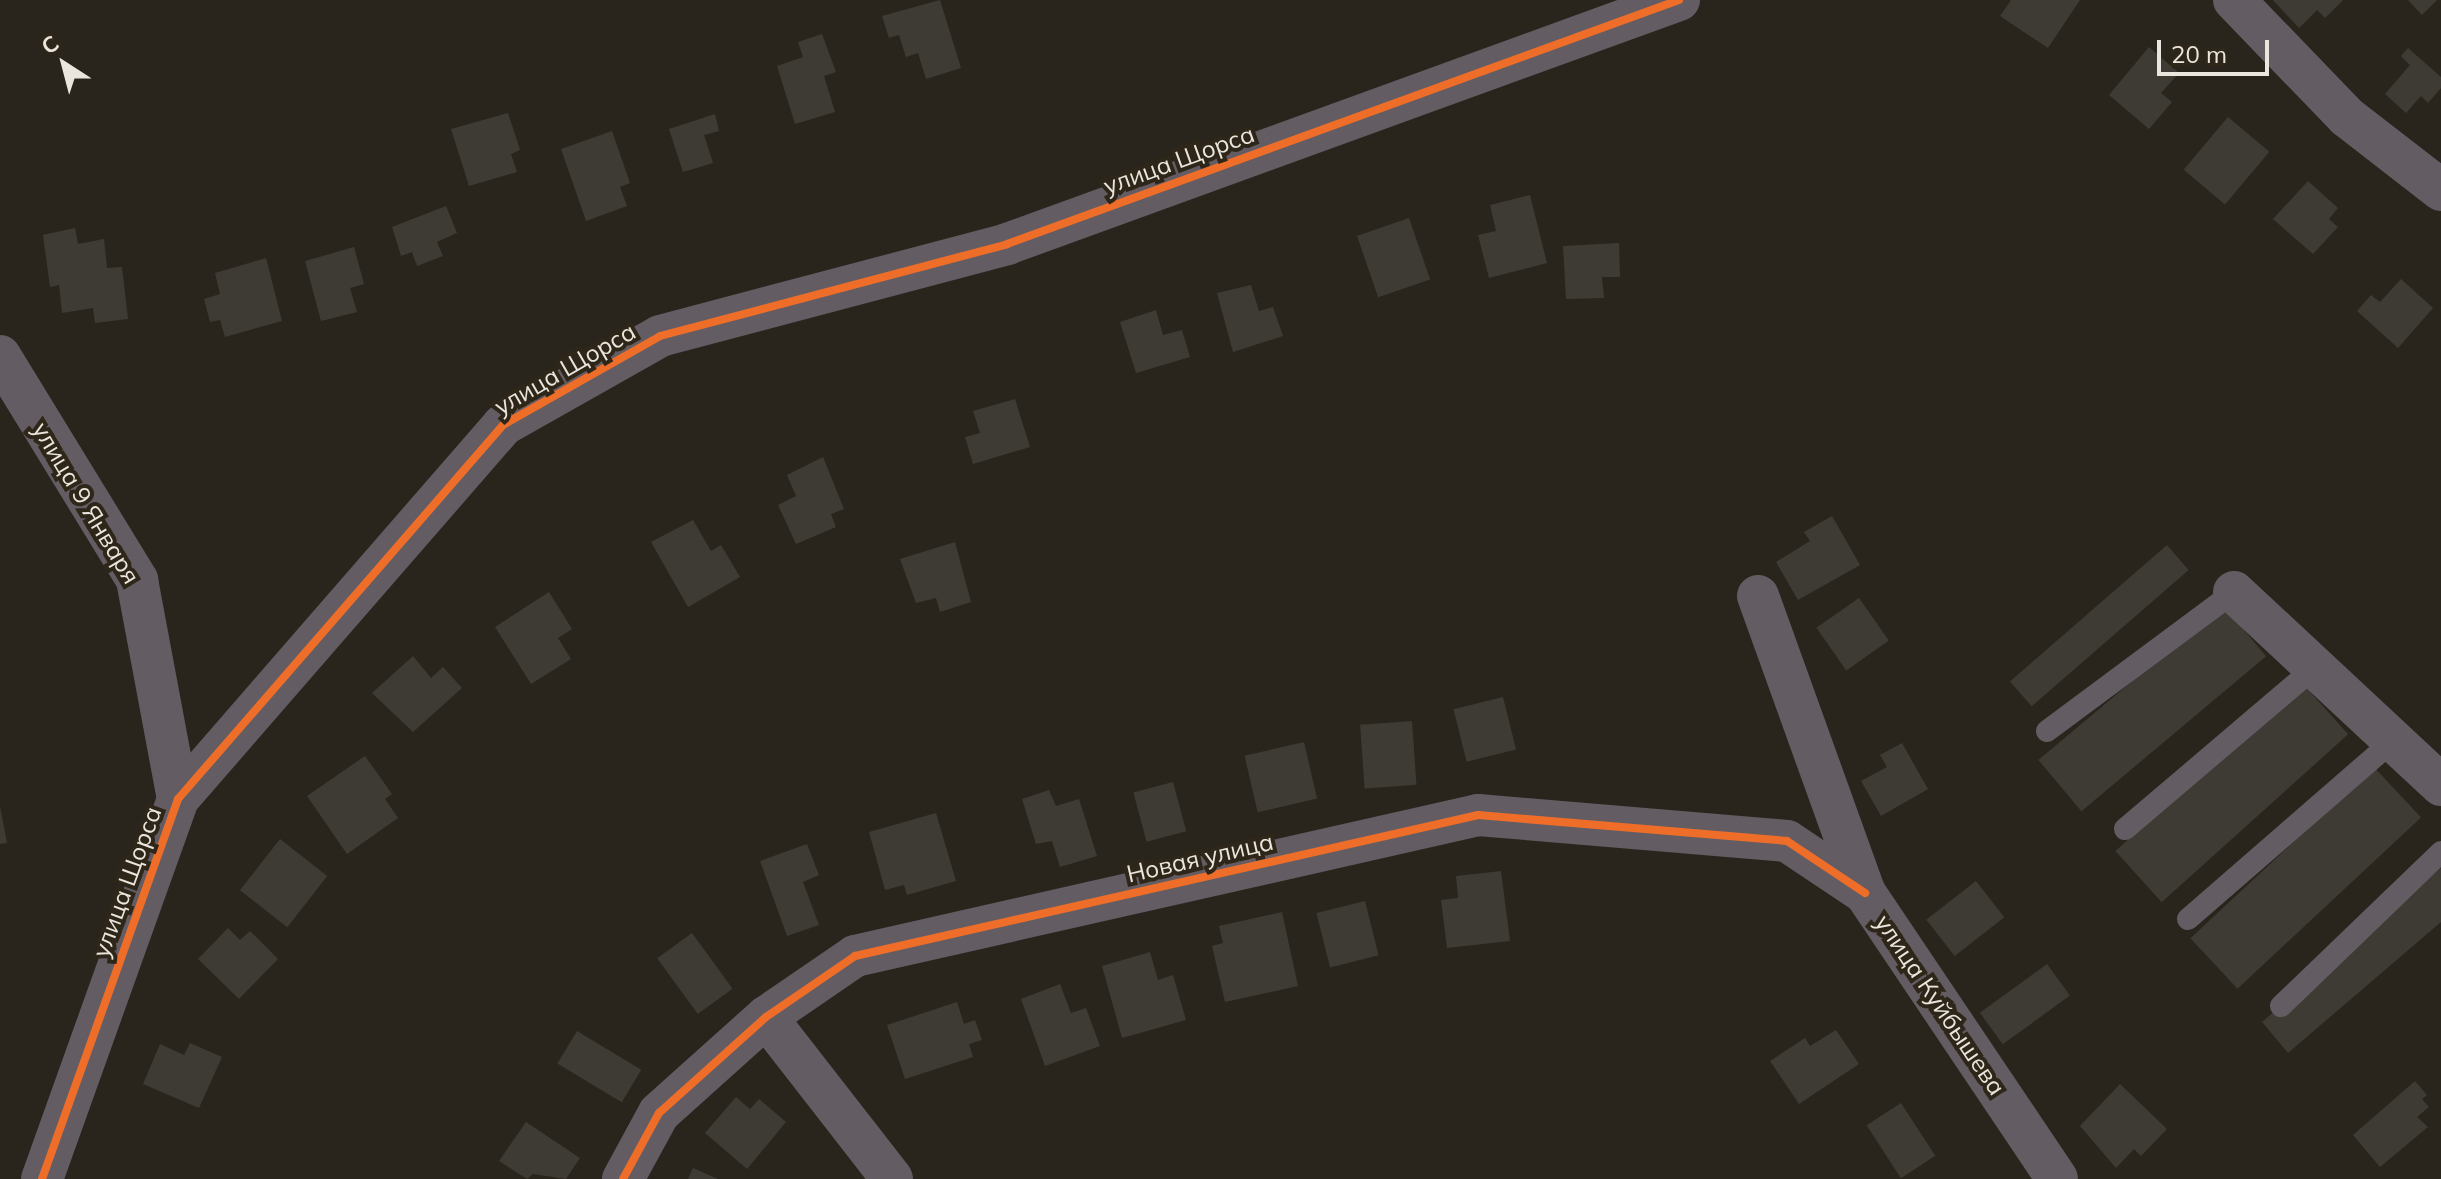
<!DOCTYPE html>
<meta charset="utf-8">
<style>
body{margin:0}
#map{position:relative;width:2441px;height:1179px;overflow:hidden;background:#29251d;font-family:Mulish,sans-serif}
div>[style]{position:absolute}
[style*='--x']{left:calc(var(--x)*1px);top:calc(var(--y)*1px);width:calc(var(--w)*1px);rotate:calc(var(--a)*1deg)}
.building>*{inset:0;background:#3e3b35;transform-origin:0 0}
.service>*{height:22px;margin:-11px;padding:0 11px;transform-origin:11px;border-radius:11px;background:#635c63}
.minor>*{height:42px;margin:-21px;padding:0 21px;transform-origin:21px;border-radius:21px;background:#635c63}
.cycleway>*{height:8px;margin:-4px;padding:0 4px;transform-origin:4px;border-radius:4px;background:#ee6e29}
span{translate:-50% -50%;white-space:nowrap;text-align:center;line-height:1.15;-webkit-text-stroke:8px #2e2618;paint-order:stroke}
.street-label{font-size:24px;color:#ebe6dd}
.north{position:absolute;left:24px;top:24px;width:80px;height:80px;-webkit-text-stroke:6px #2e2618;paint-order:stroke;rotate:324deg;font-size:22px;font-weight:700;line-height:32px;text-align:center;color:#ebe6dd}
.north::after{content:'';display:block;margin:auto;width:28px;height:36px;background:#ebe6dd;clip-path:polygon(50% 0,100% 100%,50% 72%,0 100%)}
.scale{position:absolute;left:2157px;top:40px;width:112px;height:36px;box-sizing:border-box;border:4px solid #ebe6dd;border-top:0;padding-left:10px;font-size:24px;line-height:28px;white-space:nowrap;color:#ebe6dd;-webkit-text-stroke:6px #2e2618;paint-order:stroke}
</style>
<div id="map">
<div class="building">
<div style="clip-path:polygon(940px 0,961px 68px,926px 79px,918px 53px,906px 57px,899px 35px,889px 38px,882px 16px)"></div>
<div style="clip-path:polygon(2011px 0,2080px 0,2048px 48px,2000px 16px)"></div>
<div style="clip-path:polygon(2273px 0,2343px 0,2325px 18px,2317px 10px,2299px 28px)"></div>
<div style="clip-path:polygon(2408px 0,2437px 0,2422px 15px)"></div>
<div style="clip-path:polygon(822px 34px,836px 72px,824px 76px,835px 112px,795px 124px,777px 66px,803px 57px,798px 42px)"></div>
<div style="clip-path:polygon(2149px 47px,2179px 73px,2161px 93px,2172px 102px,2149px 129px,2109px 95px)"></div>
<div style="clip-path:polygon(2408px 48px,2441px 77px,2441px 88px,2428px 103px,2421px 96px,2406px 113px,2385px 94px,2410px 65px,2401px 56px)"></div>
<div style="clip-path:polygon(508px 113px,520px 150px,511px 154px,517px 172px,469px 186px,451px 129px)"></div>
<div style="clip-path:polygon(715px 114px,719px 131px,704px 135px,713px 163px,683px 172px,669px 129px)"></div>
<div style="left:2228px;top:117px;width:54px;height:69px;rotate:40deg"></div>
<div style="clip-path:polygon(612px 131px,630px 183px,620px 187px,627px 206px,586px 221px,561px 149px)"></div>
<div style="clip-path:polygon(2308px 181px,2338px 208px,2329px 219px,2338px 227px,2313px 254px,2273px 219px)"></div>
<div style="clip-path:polygon(1530px 195px,1547px 263px,1489px 278px,1478px 235px,1496px 231px,1490px 205px)"></div>
<div style="clip-path:polygon(446px 206px,457px 233px,437px 242px,443px 256px,417px 266px,412px 252px,401px 256px,392px 227px)"></div>
<div style="left:1409px;top:218px;width:65px;height:55px;rotate:71deg"></div>
<div style="clip-path:polygon(75px 228px,78px 244px,104px 239px,107px 268px,122px 267px,128px 319px,95px 323px,93px 308px,62px 313px,59px 285px,50px 287px,43px 235px)"></div>
<div style="clip-path:polygon(1619px 243px,1620px 277px,1602px 277px,1604px 298px,1566px 299px,1563px 246px)"></div>
<div style="clip-path:polygon(354px 247px,364px 284px,350px 288px,357px 312px,321px 321px,305px 261px)"></div>
<div style="clip-path:polygon(266px 258px,282px 321px,225px 337px,220px 320px,210px 322px,204px 299px,220px 294px,215px 273px)"></div>
<div style="clip-path:polygon(2401px 279px,2433px 308px,2398px 348px,2357px 311px,2371px 295px,2380px 302px)"></div>
<div style="clip-path:polygon(1251px 285px,1259px 311px,1273px 307px,1283px 336px,1233px 352px,1217px 293px)"></div>
<div style="clip-path:polygon(1156px 310px,1163px 335px,1182px 330px,1190px 357px,1136px 373px,1120px 322px)"></div>
<div style="clip-path:polygon(1015px 399px,1030px 447px,973px 464px,965px 437px,980px 433px,973px 411px)"></div>
<div style="clip-path:polygon(823px 457px,844px 509px,831px 514px,836px 527px,796px 544px,778px 505px,796px 496px,787px 475px)"></div>
<div style="clip-path:polygon(1832px 516px,1860px 565px,1798px 600px,1776px 562px,1810px 541px,1804px 532px)"></div>
<div style="clip-path:polygon(693px 520px,711px 551px,721px 545px,740px 577px,688px 607px,651px 542px)"></div>
<div style="clip-path:polygon(955px 542px,971px 602px,940px 612px,936px 598px,916px 603px,900px 559px)"></div>
<div style="left:2167px;top:545px;width:33px;height:208px;rotate:49deg"></div>
<div style="clip-path:polygon(549px 592px,572px 629px,558px 638px,571px 659px,531px 684px,495px 627px)"></div>
<div style="left:1859px;top:598px;width:52px;height:52px;rotate:55deg"></div>
<div style="left:2223px;top:605px;width:67px;height:241px;rotate:50deg"></div>
<div style="clip-path:polygon(413px 656px,431px 678px,443px 667px,462px 688px,413px 732px,372px 693px)"></div>
<div style="left:2302px;top:683px;width:69px;height:251px;rotate:48deg"></div>
<div style="left:1503px;top:697px;width:54px;height:51px;rotate:76deg"></div>
<div style="left:1412px;top:721px;width:64px;height:52px;rotate:86deg"></div>
<div style="left:1304px;top:742px;width:58px;height:61px;rotate:77deg"></div>
<div style="clip-path:polygon(1902px 743px,1928px 789px,1881px 816px,1861px 781px,1887px 767px,1880px 755px)"></div>
<div style="clip-path:polygon(365px 756px,392px 794px,385px 799px,398px 818px,347px 854px,307px 796px)"></div>
<div style="left:2374px;top:767px;width:69px;height:251px;rotate:47deg"></div>
<div style="left:1173px;top:782px;width:51px;height:41px;rotate:75deg"></div>
<div style="clip-path:polygon(1049px 790px,1056px 806px,1079px 799px,1097px 856px,1060px 867px,1052px 841px,1036px 844px,1022px 799px)"></div>
<div style="clip-path:polygon(0 806px,7px 843px,0 844px)"></div>
<div style="clip-path:polygon(936px 813px,956px 881px,907px 895px,904px 885px,885px 890px,869px 832px)"></div>
<div style="left:280px;top:839px;width:60px;height:65px;rotate:38deg"></div>
<div style="clip-path:polygon(807px 844px,819px 875px,803px 882px,819px 925px,787px 936px,760px 861px)"></div>
<div style="clip-path:polygon(2441px 868px,2441px 922px,2288px 1053px,2262px 1022px)"></div>
<div style="clip-path:polygon(1501px 871px,1510px 941px,1447px 948px,1441px 900px,1458px 898px,1456px 876px)"></div>
<div style="left:1976px;top:881px;width:46px;height:63px;rotate:52deg"></div>
<div style="left:1365px;top:901px;width:56px;height:50px;rotate:76deg"></div>
<div style="clip-path:polygon(1282px 912px,1298px 986px,1225px 1002px,1212px 946px,1223px 943px,1219px 926px)"></div>
<div style="clip-path:polygon(228px 928px,240px 940px,250px 931px,278px 959px,239px 999px,198px 959px)"></div>
<div style="left:692px;top:933px;width:69px;height:43px;rotate:54deg"></div>
<div style="clip-path:polygon(1150px 952px,1158px 980px,1173px 975px,1186px 1020px,1122px 1038px,1102px 966px)"></div>
<div style="left:2047px;top:964px;width:39px;height:83px;rotate:54deg"></div>
<div style="clip-path:polygon(1060px 984px,1071px 1013px,1086px 1008px,1100px 1046px,1045px 1066px,1021px 999px)"></div>
<div style="clip-path:polygon(957px 1002px,964px 1024px,975px 1020px,982px 1040px,969px 1044px,973px 1057px,905px 1079px,887px 1025px)"></div>
<div style="clip-path:polygon(1836px 1030px,1859px 1064px,1799px 1104px,1770px 1061px,1805px 1038px,1810px 1046px)"></div>
<div style="left:577px;top:1031px;width:75px;height:38px;rotate:31deg"></div>
<div style="clip-path:polygon(190px 1043px,222px 1057px,199px 1108px,143px 1084px,160px 1044px,184px 1055px)"></div>
<div style="clip-path:polygon(2415px 1081px,2427px 1095px,2422px 1099px,2429px 1107px,2417px 1117px,2428px 1127px,2380px 1167px,2353px 1135px)"></div>
<div style="clip-path:polygon(2120px 1084px,2167px 1129px,2141px 1156px,2134px 1149px,2116px 1168px,2080px 1126px)"></div>
<div style="clip-path:polygon(736px 1097px,750px 1109px,759px 1099px,786px 1122px,747px 1169px,705px 1133px)"></div>
<div style="left:1901px;top:1103px;width:63px;height:41px;rotate:57deg"></div>
<div style="clip-path:polygon(526px 1122px,580px 1158px,566px 1179px,533px 1174px,527px 1179px,499px 1161px)"></div>
<div style="clip-path:polygon(693px 1168px,718px 1179px,688px 1179px)"></div>
</div>
<div class="service">
<div style="--x:2047;--y:731;--w:233;--a:-36.6"></div>
<div style="--x:2125;--y:829;--w:248;--a:-40.4"></div>
<div style="--x:2188;--y:919;--w:271;--a:-41"></div>
<div style="--x:2281;--y:1006;--w:222;--a:-43.9"></div>
</div>
<div class="minor">
<div style="--x:2234;--y:0;--w:163;--a:46"></div>
<div style="--x:2347;--y:117;--w:119;--a:37.8"></div>
<div style="--x:0;--y:356;--w:263;--a:58.5"></div>
<div style="--x:137;--y:580;--w:223;--a:79.4"></div>
<div style="--x:2234;--y:592;--w:283;--a:43"></div>
<div style="--x:1758;--y:596;--w:316;--a:70.2"></div>
<div style="--x:1865;--y:893;--w:344;--a:56.1"></div>
<div style="--x:766;--y:1017;--w:205;--a:52.1"></div>
<div style="--x:42;--y:1179;--w:404;--a:-70.3"></div>
<div style="--x:178;--y:799;--w:495;--a:-49"></div>
<div style="--x:503;--y:425;--w:180;--a:-29.5"></div>
<div style="--x:660;--y:336;--w:359;--a:-14.8"></div>
<div style="--x:1007;--y:244;--w:715;--a:-19.96"></div>
<div style="--x:623;--y:1179;--w:75;--a:-61.4"></div>
<div style="--x:659;--y:1113;--w:144;--a:-41.9"></div>
<div style="--x:766;--y:1017;--w:108;--a:-34.4"></div>
<div style="--x:855;--y:956;--w:639;--a:-12.75"></div>
<div style="--x:1478;--y:815;--w:310;--a:4.8"></div>
<div style="--x:1787;--y:841;--w:94;--a:33.7"></div>
</div>
<div class="cycleway">
<div style="--x:42;--y:1179;--w:404;--a:-70.3"></div>
<div style="--x:178;--y:799;--w:495;--a:-49"></div>
<div style="--x:503;--y:425;--w:180;--a:-29.5"></div>
<div style="--x:660;--y:336;--w:359;--a:-14.8"></div>
<div style="--x:1007;--y:244;--w:715;--a:-19.96"></div>
<div style="--x:623;--y:1179;--w:75;--a:-61.4"></div>
<div style="--x:659;--y:1113;--w:144;--a:-41.9"></div>
<div style="--x:766;--y:1017;--w:108;--a:-34.4"></div>
<div style="--x:855;--y:956;--w:639;--a:-12.75"></div>
<div style="--x:1478;--y:815;--w:310;--a:4.8"></div>
<div style="--x:1787;--y:841;--w:94;--a:33.7"></div>
</div>
<div class="street-label">
<span style="left:1179px;top:160px;rotate:-20deg">улица Щорса</span>
<span style="left:565px;top:369px;rotate:-30deg">улица Щорса</span>
<span style="left:86px;top:503px;rotate:59deg">улица 9 Января</span>
<span style="left:1200px;top:858px;rotate:-13deg">Новая улица</span>
<span style="left:127px;top:882px;rotate:-70deg">улица Щорса</span>
<span style="left:1940px;top:1005px;rotate:56deg">улица Куйбышева</span>
</div>
<div class="north">С</div>
<div class="scale">20 m</div>
</div>
